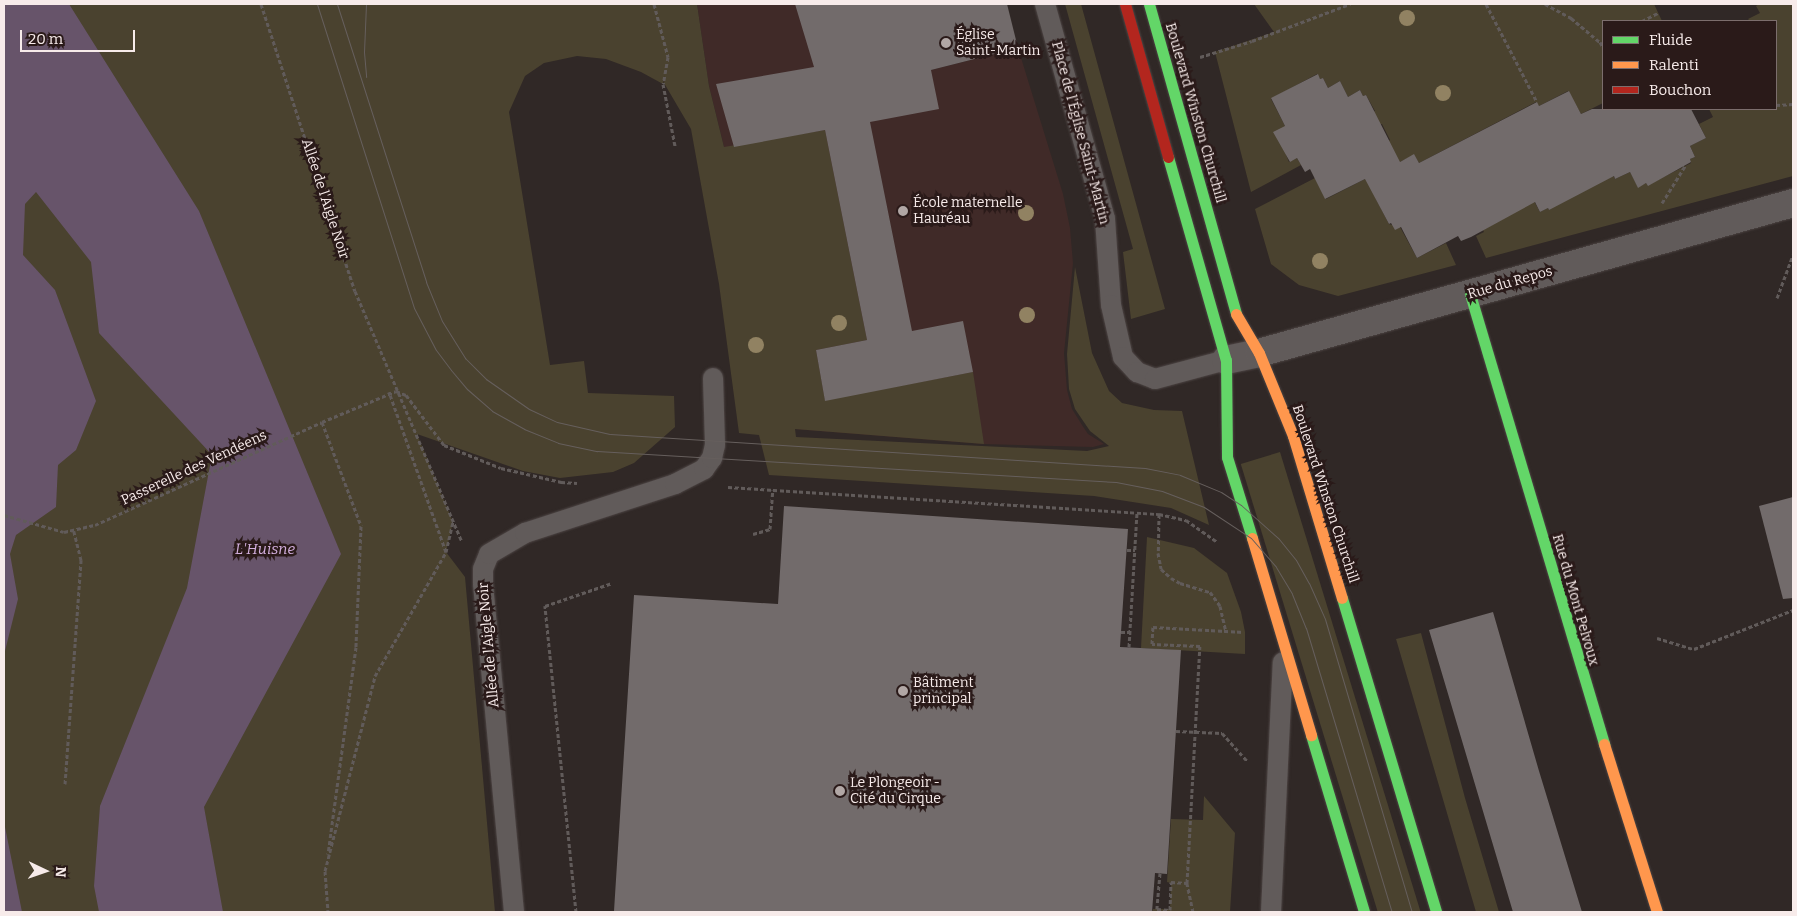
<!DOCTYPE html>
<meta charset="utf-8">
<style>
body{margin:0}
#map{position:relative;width:1797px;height:916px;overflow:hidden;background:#302826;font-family:Bitter,serif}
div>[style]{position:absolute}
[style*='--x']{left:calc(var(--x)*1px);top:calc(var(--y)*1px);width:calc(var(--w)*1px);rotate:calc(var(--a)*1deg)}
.built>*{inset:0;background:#402a28}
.green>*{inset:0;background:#4a422f;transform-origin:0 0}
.water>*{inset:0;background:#67546a}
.building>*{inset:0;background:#726b6b}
.path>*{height:3px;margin-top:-1.5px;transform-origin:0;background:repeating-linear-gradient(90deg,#615b5a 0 4px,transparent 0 6.5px)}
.roads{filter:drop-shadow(0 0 1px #4d4544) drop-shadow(0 0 1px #4d4544)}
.lane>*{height:20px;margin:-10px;padding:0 10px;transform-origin:10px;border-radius:10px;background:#615b5a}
.street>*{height:28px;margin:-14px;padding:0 14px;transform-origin:14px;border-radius:14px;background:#615b5a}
.fast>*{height:11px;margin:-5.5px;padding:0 5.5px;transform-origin:5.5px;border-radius:5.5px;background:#63d668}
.slow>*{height:11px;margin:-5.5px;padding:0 5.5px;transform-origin:5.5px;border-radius:5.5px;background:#ff974d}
.jam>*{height:11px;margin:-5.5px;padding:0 5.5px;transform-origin:5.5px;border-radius:5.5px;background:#b3261e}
.tram>*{height:1px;margin:-0.5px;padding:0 0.5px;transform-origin:0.5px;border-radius:0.5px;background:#665f5d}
.trees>*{width:16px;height:16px;margin:-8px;border-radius:50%;background:#918262}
.dots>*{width:14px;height:14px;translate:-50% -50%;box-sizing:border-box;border:2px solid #2a1a19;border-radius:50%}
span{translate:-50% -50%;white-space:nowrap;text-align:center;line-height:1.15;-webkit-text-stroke:5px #2a1a19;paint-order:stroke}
.poi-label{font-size:14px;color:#f7ebea}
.left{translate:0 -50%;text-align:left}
.street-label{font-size:14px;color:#f7ebea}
.water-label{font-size:15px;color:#d3afde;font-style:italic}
.frame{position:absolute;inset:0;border:5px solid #f7ebea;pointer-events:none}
.legend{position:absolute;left:1602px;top:20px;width:175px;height:90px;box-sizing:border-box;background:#2a1a19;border:1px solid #7c6e6d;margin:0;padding:6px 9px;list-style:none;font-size:15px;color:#f7ebea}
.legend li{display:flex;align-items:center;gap:10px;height:25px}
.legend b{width:25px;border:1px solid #7c6e6d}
.north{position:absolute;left:20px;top:846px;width:50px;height:50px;-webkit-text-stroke:4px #2a1a19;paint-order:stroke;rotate:93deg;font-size:14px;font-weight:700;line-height:20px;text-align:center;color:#f7ebea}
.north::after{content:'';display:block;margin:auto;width:18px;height:22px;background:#f7ebea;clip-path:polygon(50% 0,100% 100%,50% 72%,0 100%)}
.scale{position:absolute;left:20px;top:30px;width:115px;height:22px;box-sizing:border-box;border:2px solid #f7ebea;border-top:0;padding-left:6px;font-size:15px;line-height:18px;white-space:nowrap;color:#f7ebea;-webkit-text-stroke:4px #2a1a19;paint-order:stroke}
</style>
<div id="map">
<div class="built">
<div style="clip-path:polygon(697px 4px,870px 4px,880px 42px,931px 70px,1018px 48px,1063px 194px,1070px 228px,1073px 263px,1064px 353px,1067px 390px,1072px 409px,1082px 425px,1088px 434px,1104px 444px,1093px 447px,984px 444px,794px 429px,709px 86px)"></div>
</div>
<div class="green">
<div style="clip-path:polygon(4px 4px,697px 4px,709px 86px,724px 147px,825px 130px,867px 340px,816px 350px,825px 400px,973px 372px,984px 444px,795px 429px,796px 437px,1087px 451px,1109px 446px,1090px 431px,1075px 409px,1069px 389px,1067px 354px,1075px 267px,1092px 353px,1109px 391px,1122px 403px,1154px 410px,1182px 411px,1209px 525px,1171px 508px,1094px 496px,769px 475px,759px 435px,739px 433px,719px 284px,691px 129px,664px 83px,665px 75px,663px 84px,641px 72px,606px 59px,577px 56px,544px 63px,525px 76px,509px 112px,550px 365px,584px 361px,588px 393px,674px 396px,675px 427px,634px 463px,613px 472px,560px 478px,523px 471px,417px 434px,453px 522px,446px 552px,465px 577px,495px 912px,4px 912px)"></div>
<div style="clip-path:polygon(1065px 4px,1081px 4px,1165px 309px,1131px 319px,1123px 252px,1133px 249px)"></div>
<div style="clip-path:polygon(1254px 4px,1654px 4px,1662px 21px,1603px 21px,1603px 103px,1581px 114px,1568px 91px,1539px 106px,1536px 102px,1419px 163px,1414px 155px,1398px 163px,1387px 142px,1390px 140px,1382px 124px,1379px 125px,1372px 112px,1375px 111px,1366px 95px,1363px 96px,1360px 90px,1348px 97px,1340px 81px,1328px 88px,1323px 78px,1320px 79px,1317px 74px,1271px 99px,1285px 126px,1285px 152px,1289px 162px,1297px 158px,1301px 165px,1251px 192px,1215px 52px,1274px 32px)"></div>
<div style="clip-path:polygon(1759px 4px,1793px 4px,1793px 176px,1486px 258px,1476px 236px,1484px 232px,1483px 230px,1534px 201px,1540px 212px,1548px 208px,1549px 210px,1603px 157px,1615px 179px,1630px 172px,1638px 187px,1646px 183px,1648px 185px,1691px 163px,1690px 159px,1695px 157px,1690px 146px,1706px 138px,1699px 124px,1713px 117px,1709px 109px,1776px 109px,1776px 21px,1750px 21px,1748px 19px,1760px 13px,1756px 6px)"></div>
<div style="clip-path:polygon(1373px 175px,1376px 199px,1389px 224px,1400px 227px,1417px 258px,1446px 243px,1456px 265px,1338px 296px,1299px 285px,1271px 264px,1255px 209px,1315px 178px,1326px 199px)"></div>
<div style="left:1280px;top:452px;width:481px;height:41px;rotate:73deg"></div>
<div style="clip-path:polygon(1147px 537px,1194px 548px,1227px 573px,1241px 612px,1245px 632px,1245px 654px,1141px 648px)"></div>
<div style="clip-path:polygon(1421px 633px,1465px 798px,1499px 912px,1476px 912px,1396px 639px)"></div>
<div style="clip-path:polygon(1204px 796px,1235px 833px,1230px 912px,1152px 912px,1153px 909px,1170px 909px,1171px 883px,1167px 882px,1171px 819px,1203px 820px)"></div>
</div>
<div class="water">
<div style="clip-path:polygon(4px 4px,69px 4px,199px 211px,341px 554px,204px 807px,223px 912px,99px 912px,94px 886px,100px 806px,187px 588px,212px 455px,99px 333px,91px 262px,36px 192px,25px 204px,23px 255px,55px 290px,96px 401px,76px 450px,58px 465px,56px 507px,16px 535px,10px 554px,18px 599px,4px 655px)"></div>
<div style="clip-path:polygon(4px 822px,22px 912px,4px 912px)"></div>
</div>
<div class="building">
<div style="clip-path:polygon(795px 4px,1007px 4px,1018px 48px,931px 70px,939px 109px,870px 122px,912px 331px,963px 321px,973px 372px,825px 401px,816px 350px,867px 340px,825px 130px,734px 147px,716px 84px,814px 67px)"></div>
<div style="clip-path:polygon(1318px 74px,1320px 79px,1323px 78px,1328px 88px,1340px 81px,1348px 97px,1360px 90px,1363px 96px,1366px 95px,1400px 162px,1414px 154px,1419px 163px,1537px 102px,1539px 106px,1569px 91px,1581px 114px,1592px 109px,1691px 109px,1706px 138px,1690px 146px,1695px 157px,1690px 159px,1691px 162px,1648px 186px,1646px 183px,1638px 188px,1630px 172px,1615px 179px,1614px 176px,1549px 210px,1548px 208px,1540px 212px,1535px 202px,1471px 237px,1461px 241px,1458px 236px,1417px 258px,1401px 227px,1395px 230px,1391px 223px,1389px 224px,1365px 179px,1325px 199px,1310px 169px,1305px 172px,1297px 158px,1290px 162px,1273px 132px,1285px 126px,1271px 98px)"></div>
<div style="clip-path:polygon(1793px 497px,1793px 598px,1783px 599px,1759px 506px)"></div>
<div style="clip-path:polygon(784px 506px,1128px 529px,1120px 647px,1181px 650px,1167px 874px,1155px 873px,1152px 912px,614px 911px,634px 595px,778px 604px)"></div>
<div style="clip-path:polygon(1493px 612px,1539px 771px,1582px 912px,1513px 912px,1429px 630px)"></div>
</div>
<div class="path">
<div style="--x:261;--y:4;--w:302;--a:71.9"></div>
<div style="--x:355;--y:291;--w:271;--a:66.9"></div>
<div style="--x:654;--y:4;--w:55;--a:75.2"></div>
<div style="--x:668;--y:57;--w:27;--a:100"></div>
<div style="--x:663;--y:84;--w:63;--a:79"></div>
<div style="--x:1486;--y:4;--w:110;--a:62.5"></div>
<div style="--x:1545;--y:4;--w:30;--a:28"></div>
<div style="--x:1571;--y:18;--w:38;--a:40"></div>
<div style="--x:1600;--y:42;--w:6;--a:59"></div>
<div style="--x:1642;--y:21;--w:18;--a:-27"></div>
<div style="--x:1200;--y:57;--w:54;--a:-17.1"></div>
<div style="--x:1252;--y:41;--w:105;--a:-20.7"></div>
<div style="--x:1776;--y:105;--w:17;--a:-3"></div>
<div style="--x:1662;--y:203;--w:44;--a:-58.1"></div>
<div style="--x:1777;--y:298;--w:46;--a:-69.6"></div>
<div style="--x:322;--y:422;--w:111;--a:69.4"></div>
<div style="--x:361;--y:526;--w:121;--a:92.4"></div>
<div style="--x:356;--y:647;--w:209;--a:97.7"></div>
<div style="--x:728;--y:487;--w:432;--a:3.6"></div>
<div style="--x:1159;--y:514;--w:28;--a:13"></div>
<div style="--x:1186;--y:520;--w:37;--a:35"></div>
<div style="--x:1159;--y:514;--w:39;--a:91"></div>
<div style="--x:1158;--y:553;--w:16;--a:79"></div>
<div style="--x:1161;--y:569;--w:13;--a:42"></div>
<div style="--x:1171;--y:578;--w:10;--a:29"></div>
<div style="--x:1180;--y:583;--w:31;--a:17"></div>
<div style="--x:1210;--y:592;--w:17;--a:54"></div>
<div style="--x:1220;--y:606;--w:26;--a:77"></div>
<div style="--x:4;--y:515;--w:62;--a:15.8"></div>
<div style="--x:64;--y:532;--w:32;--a:-13"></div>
<div style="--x:95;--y:525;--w:249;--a:-24.4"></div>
<div style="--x:322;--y:422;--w:80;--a:-22.7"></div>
<div style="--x:396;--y:391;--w:11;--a:22"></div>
<div style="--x:406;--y:395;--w:63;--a:52.8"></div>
<div style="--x:444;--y:445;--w:61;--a:22"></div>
<div style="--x:501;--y:468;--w:62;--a:13.1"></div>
<div style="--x:561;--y:482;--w:16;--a:4"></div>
<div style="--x:753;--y:534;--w:18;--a:-16"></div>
<div style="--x:770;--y:529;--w:39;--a:-86"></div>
<div style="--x:1127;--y:550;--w:8;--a:0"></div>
<div style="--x:446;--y:552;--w:31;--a:-77"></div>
<div style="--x:1121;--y:632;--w:9;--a:0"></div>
<div style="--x:1657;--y:638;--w:39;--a:17"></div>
<div style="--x:1694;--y:649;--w:106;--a:-21.5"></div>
<div style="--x:1129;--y:647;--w:135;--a:-86.6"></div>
<div style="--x:1176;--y:731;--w:46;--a:2.5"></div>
<div style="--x:1222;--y:733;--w:38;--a:48"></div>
<div style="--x:65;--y:784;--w:225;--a:-85.9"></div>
<div style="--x:81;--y:560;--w:30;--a:-104"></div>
<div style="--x:325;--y:871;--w:201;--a:-75.6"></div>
<div style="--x:375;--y:676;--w:143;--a:-60.2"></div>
<div style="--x:446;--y:552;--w:170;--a:-109.6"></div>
<div style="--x:325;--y:871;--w:41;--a:85.8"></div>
<div style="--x:1160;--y:873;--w:36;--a:95"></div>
<div style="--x:1157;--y:909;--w:13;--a:4"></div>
<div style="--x:1170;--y:910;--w:28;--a:-88"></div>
<div style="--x:1171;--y:882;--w:16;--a:4"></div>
<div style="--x:576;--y:912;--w:308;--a:-95.8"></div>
<div style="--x:545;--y:606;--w:71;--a:-18.9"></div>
<div style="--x:1193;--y:912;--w:30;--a:-102"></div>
<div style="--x:1187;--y:883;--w:237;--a:-86.9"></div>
<div style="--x:1200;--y:646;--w:48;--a:-177.6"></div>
<div style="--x:1152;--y:644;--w:17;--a:-87"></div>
<div style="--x:1153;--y:627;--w:91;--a:3.1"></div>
</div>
<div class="roads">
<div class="lane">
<div style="--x:1045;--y:4;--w:223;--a:74.4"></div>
<div style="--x:1105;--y:219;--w:86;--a:86"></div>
<div style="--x:1111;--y:305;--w:53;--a:77"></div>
<div style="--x:1123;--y:357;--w:21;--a:47"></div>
<div style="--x:1137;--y:372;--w:19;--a:21"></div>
<div style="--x:1155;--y:379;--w:73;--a:-15"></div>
<div style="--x:514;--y:912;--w:330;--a:-95.4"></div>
<div style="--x:483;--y:583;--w:14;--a:-90"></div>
<div style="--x:483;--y:569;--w:16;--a:-68"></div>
<div style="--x:489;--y:554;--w:42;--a:-30.3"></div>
<div style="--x:525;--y:533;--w:158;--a:-18.1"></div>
<div style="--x:675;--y:484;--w:33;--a:-27"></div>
<div style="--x:704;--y:469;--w:14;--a:-54"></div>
<div style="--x:712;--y:458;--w:13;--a:-77"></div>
<div style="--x:715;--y:445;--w:67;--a:-91.7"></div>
<div style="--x:1271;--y:912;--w:250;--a:-87.3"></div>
</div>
<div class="street">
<div style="--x:1226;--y:360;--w:34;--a:-12"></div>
<div style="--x:1259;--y:353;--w:555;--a:-15.69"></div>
</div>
<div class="fast">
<div style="--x:1149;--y:4;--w:322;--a:74.3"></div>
<div style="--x:1168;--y:157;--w:211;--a:74.1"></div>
<div style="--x:1226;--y:360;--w:97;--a:89.4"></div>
<div style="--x:1227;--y:457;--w:85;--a:72.8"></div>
<div style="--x:1470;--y:294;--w:470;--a:73.4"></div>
<div style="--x:1342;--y:598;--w:328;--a:73.3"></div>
<div style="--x:1311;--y:735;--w:185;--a:73.3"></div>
</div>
<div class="slow">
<div style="--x:1236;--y:314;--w:45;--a:59.5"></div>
<div style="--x:1259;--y:353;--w:90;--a:67.7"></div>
<div style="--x:1293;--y:436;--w:169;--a:73.2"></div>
<div style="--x:1252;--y:538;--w:206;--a:73.3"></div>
<div style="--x:1604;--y:744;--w:176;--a:72.5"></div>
</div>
<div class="jam">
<div style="--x:1125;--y:4;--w:159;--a:74.3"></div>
</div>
</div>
<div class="tram">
<div style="--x:317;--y:4;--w:319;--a:72.3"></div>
<div style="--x:414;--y:308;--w:47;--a:62.4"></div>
<div style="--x:436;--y:350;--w:25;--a:53"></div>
<div style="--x:451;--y:370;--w:25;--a:50"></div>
<div style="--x:467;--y:389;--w:33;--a:41"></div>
<div style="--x:492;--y:411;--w:37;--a:29"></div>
<div style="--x:524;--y:429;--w:37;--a:22"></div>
<div style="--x:558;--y:443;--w:40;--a:12"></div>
<div style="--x:597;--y:451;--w:520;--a:3.42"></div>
<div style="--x:1116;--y:482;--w:47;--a:11.1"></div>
<div style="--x:1162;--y:491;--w:45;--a:20.9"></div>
<div style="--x:1204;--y:507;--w:56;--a:33.4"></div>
<div style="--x:1251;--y:538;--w:38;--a:49"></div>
<div style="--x:1276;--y:567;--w:31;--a:59"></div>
<div style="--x:1292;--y:594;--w:37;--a:68"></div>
<div style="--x:1306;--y:628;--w:297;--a:73.2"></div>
<div style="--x:337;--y:4;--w:292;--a:72.2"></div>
<div style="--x:426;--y:282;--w:42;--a:67.7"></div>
<div style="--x:442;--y:321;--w:44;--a:58.1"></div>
<div style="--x:465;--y:358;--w:30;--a:45"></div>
<div style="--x:486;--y:379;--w:52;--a:34.9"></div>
<div style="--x:529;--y:409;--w:31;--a:25"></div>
<div style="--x:557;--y:422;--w:54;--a:12.8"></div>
<div style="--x:610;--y:434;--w:536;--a:3.64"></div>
<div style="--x:1145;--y:468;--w:36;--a:11"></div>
<div style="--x:1180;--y:475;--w:44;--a:22.5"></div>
<div style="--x:1221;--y:492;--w:24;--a:33"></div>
<div style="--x:1241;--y:505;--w:51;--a:41.8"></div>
<div style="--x:1279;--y:539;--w:27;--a:51"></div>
<div style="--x:1296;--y:560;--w:26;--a:61"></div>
<div style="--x:1309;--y:583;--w:39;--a:66"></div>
<div style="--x:1325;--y:619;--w:306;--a:73.5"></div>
<div style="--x:366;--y:4;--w:48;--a:92.4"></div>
<div style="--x:364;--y:52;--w:25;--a:85"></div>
</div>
<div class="trees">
<div style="left:1407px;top:18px"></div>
<div style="left:1443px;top:93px"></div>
<div style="left:1026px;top:213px"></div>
<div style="left:1320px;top:261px"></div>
<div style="left:1027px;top:315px"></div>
<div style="left:839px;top:323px"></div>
<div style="left:756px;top:345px"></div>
</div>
<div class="dots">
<div style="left:946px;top:43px;background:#b1a7a5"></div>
<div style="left:903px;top:211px;background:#b1a7a5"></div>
<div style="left:903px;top:691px;background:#b1a7a5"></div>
<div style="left:840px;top:791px;background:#b1a7a5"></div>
</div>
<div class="poi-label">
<span class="left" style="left:956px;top:43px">Église<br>Saint-Martin</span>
<span class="left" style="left:913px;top:211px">École maternelle<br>Hauréau</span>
<span class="left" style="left:913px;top:691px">Bâtiment<br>principal</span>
<span class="left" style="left:850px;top:791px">Le Plongeoir -<br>Cité du Cirque</span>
</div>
<div class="street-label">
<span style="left:1195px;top:113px;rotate:74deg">Boulevard Winston Churchill</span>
<span style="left:1080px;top:133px;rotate:75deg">Place de l'Église Saint-Martin</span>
<span style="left:325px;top:199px;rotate:72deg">Allée de l'Aigle Noir</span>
<span style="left:1510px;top:283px;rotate:-16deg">Rue du Repos</span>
<span style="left:194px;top:468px;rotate:-25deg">Passerelle des Vendéens</span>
<span style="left:1325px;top:494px;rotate:72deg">Boulevard Winston Churchill</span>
<span style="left:1575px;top:600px;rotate:74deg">Rue du Mont Pelvoux</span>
<span style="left:489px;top:645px;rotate:-95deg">Allée de l'Aigle Noir</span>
</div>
<div class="water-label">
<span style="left:265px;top:550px">L'Huisne</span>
</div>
<div class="frame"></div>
<ul class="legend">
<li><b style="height:6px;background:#63d668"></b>Fluide</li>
<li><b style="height:6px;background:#ff974d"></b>Ralenti</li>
<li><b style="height:6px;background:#b3261e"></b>Bouchon</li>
</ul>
<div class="north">N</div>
<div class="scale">20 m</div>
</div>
